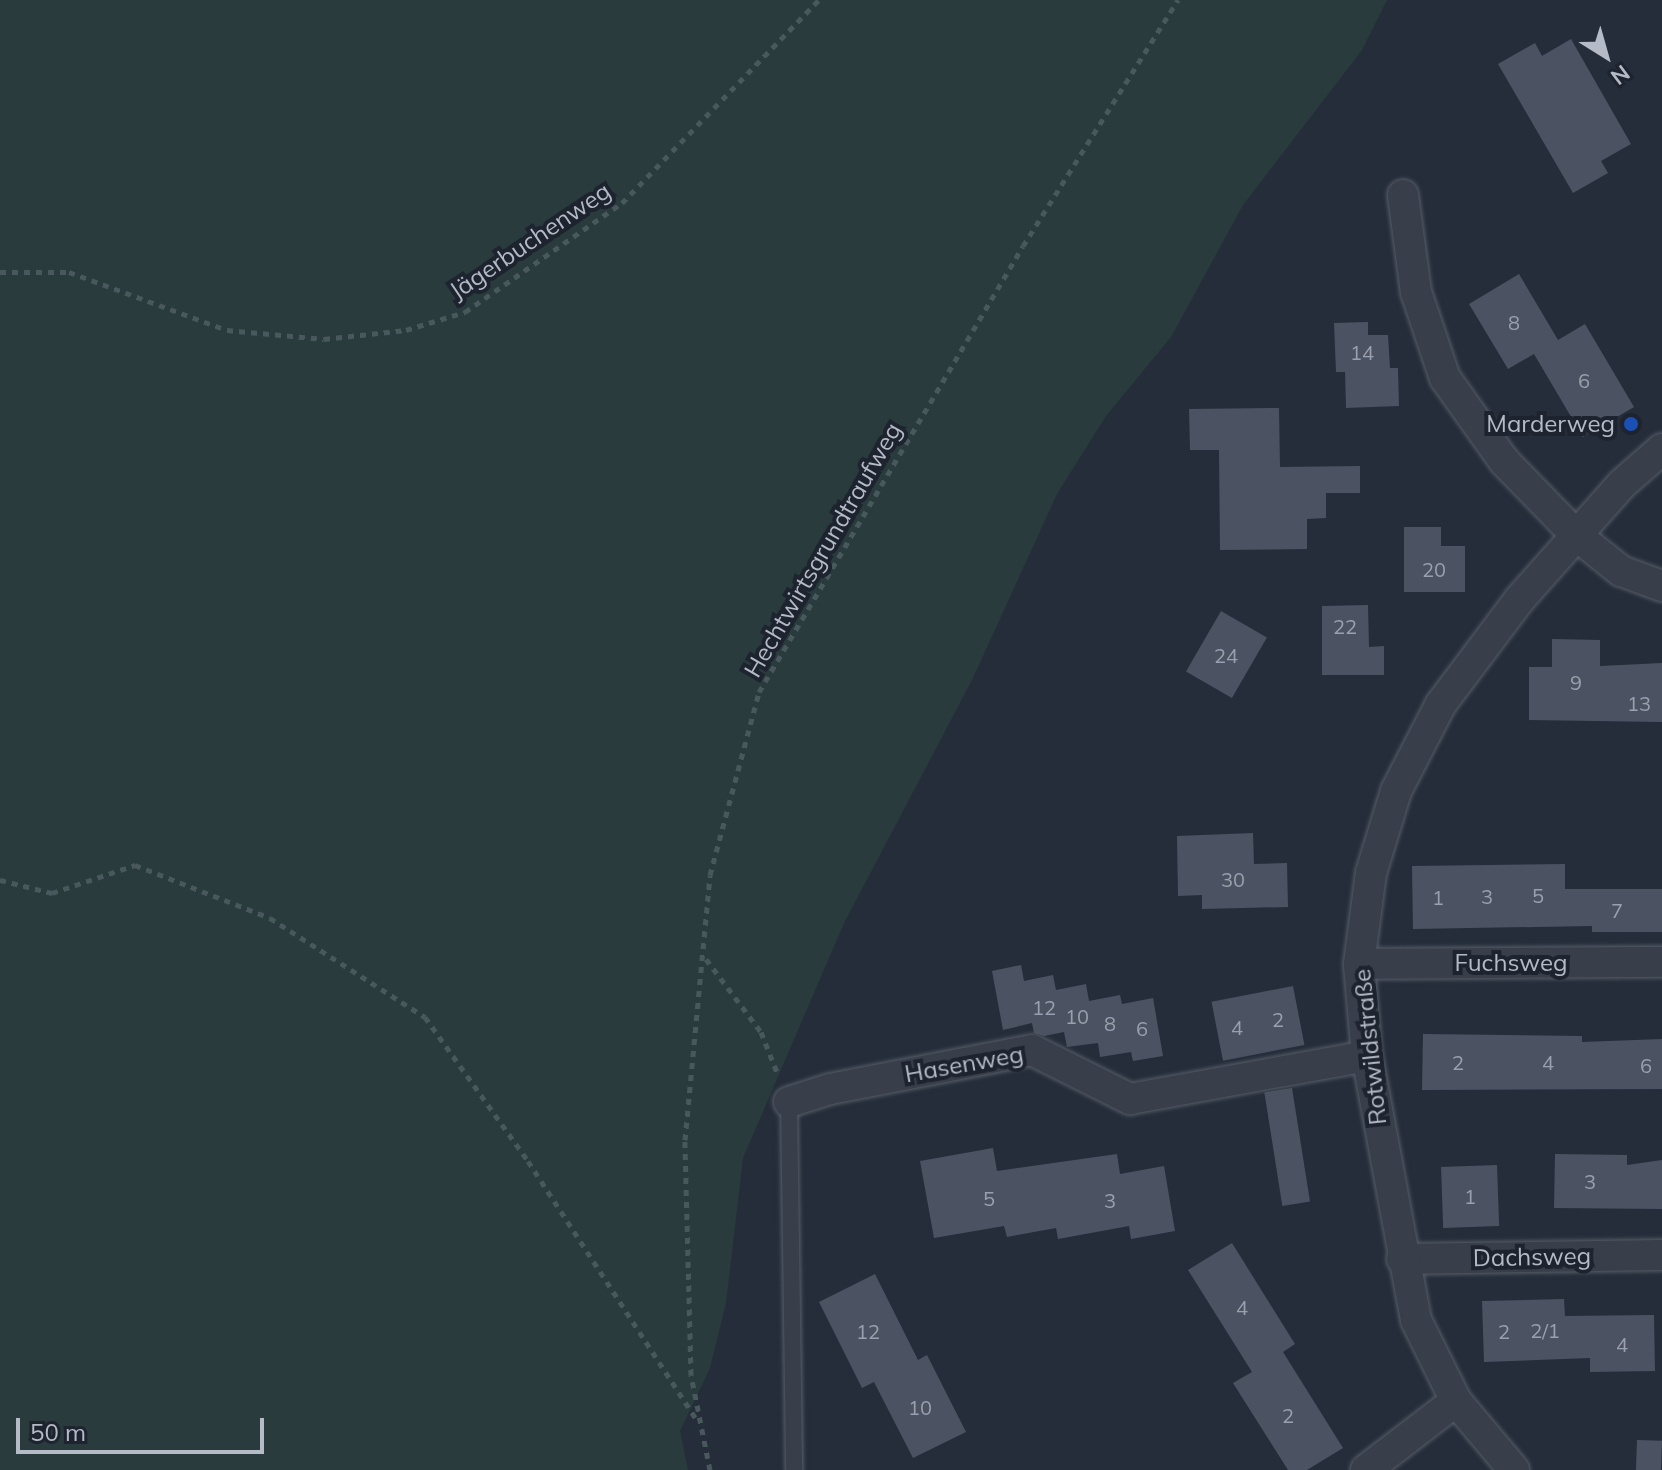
<!DOCTYPE html>
<meta charset="utf-8">
<style>
body{margin:0}
#map{position:relative;width:1662px;height:1470px;overflow:hidden;background:#252d3a;font-family:Mulish,sans-serif}
div>[style]{position:absolute}
[style*='--x']{left:calc(var(--x)*1px);top:calc(var(--y)*1px);width:calc(var(--w)*1px);rotate:calc(var(--a)*1deg)}
.green>*{inset:0;background:#2a3b3d}
.building>*{inset:0;background:#4b5362;transform-origin:0 0}
.path>*{height:5px;margin-top:-2.5px;transform-origin:0;background:repeating-linear-gradient(90deg,#48585c 0 6px,transparent 0 12px)}
.roads{filter:drop-shadow(0 0 2px #565d68) drop-shadow(0 0 2px #565d68)}
.service>*{height:16px;margin:-8px;padding:0 8px;transform-origin:8px;border-radius:8px;background:#383f4a}
.minor>*{height:30px;margin:-15px;padding:0 15px;transform-origin:15px;border-radius:15px;background:#383f4a}
.dots>*{width:22px;height:22px;translate:-50% -50%;box-sizing:border-box;border:4px solid #1d242f;border-radius:50%}
span{translate:-50% -50%;white-space:nowrap;text-align:center;line-height:1.15;-webkit-text-stroke:8px #1d242f;paint-order:stroke}
.number-label{font-size:20px;color:#9aa0ad}
.number-label span{-webkit-text-stroke-width:0}
.street-label{font-size:24px;color:#b4bac6}
.poi-label{font-size:24px;color:#b4bac6}
.right{translate:-100% -50%;text-align:right}
.north{position:absolute;left:1566px;top:16px;width:80px;height:80px;-webkit-text-stroke:6px #1d242f;paint-order:stroke;rotate:143deg;font-size:22px;font-weight:700;line-height:32px;text-align:center;color:#b4bac6}
.north::after{content:'';display:block;margin:auto;width:28px;height:36px;background:#b4bac6;clip-path:polygon(50% 0,100% 100%,50% 72%,0 100%)}
.scale{position:absolute;left:16px;top:1418px;width:248px;height:36px;box-sizing:border-box;border:4px solid #b4bac6;border-top:0;padding-left:10px;font-size:24px;line-height:28px;white-space:nowrap;color:#b4bac6;-webkit-text-stroke:6px #1d242f;paint-order:stroke}
</style>
<div id="map">
<div class="green">
<div style="clip-path:polygon(0 0,1387px 0,1362px 50px,1243px 205px,1171px 337px,1106px 416px,1057px 494px,972px 680px,844px 923px,743px 1158px,726px 1303px,710px 1368px,680px 1431px,688px 1470px,0 1470px)"></div>
</div>
<div class="building">
<div style="clip-path:polygon(1571px 39px,1631px 144px,1601px 161px,1608px 173px,1573px 193px,1498px 64px,1535px 43px,1542px 56px)"></div>
<div style="clip-path:polygon(1519px 274px,1558px 340px,1585px 324px,1634px 407px,1583px 437px,1534px 354px,1508px 369px,1469px 304px)"></div>
<div style="clip-path:polygon(1368px 322px,1368px 335px,1388px 335px,1390px 368px,1398px 368px,1399px 406px,1346px 408px,1345px 372px,1336px 372px,1334px 323px)"></div>
<div style="clip-path:polygon(1279px 408px,1280px 467px,1360px 466px,1360px 493px,1326px 493px,1326px 518px,1307px 519px,1307px 549px,1220px 550px,1219px 450px,1190px 450px,1189px 409px)"></div>
<div style="clip-path:polygon(1404px 527px,1441px 527px,1441px 546px,1465px 546px,1465px 592px,1404px 592px)"></div>
<div style="clip-path:polygon(1368px 605px,1369px 647px,1384px 646px,1384px 675px,1322px 675px,1322px 606px)"></div>
<div style="left:1221px;top:611px;width:53px;height:70px;rotate:30deg"></div>
<div style="clip-path:polygon(1552px 639px,1600px 640px,1600px 666px,1662px 663px,1662px 722px,1529px 720px,1529px 667px,1552px 667px)"></div>
<div style="clip-path:polygon(1253px 833px,1254px 864px,1287px 863px,1288px 907px,1202px 909px,1202px 895px,1178px 896px,1177px 836px)"></div>
<div style="clip-path:polygon(1565px 864px,1565px 889px,1662px 889px,1662px 932px,1592px 932px,1592px 926px,1413px 929px,1412px 866px)"></div>
<div style="clip-path:polygon(1021px 965px,1024px 981px,1053px 975px,1056px 990px,1086px 984px,1089px 1001px,1120px 995px,1122px 1004px,1153px 998px,1163px 1056px,1133px 1061px,1131px 1052px,1100px 1057px,1098px 1043px,1067px 1047px,1064px 1032px,1044px 1036px,1034px 1033px,1032px 1023px,1003px 1030px,992px 971px)"></div>
<div style="left:1293px;top:986px;width:60px;height:83px;rotate:79deg"></div>
<div style="clip-path:polygon(1423px 1034px,1582px 1036px,1582px 1042px,1662px 1039px,1662px 1089px,1422px 1090px)"></div>
<div style="left:1292px;top:1088px;width:115px;height:28px;rotate:81deg"></div>
<div style="clip-path:polygon(993px 1148px,997px 1171px,1117px 1154px,1120px 1174px,1164px 1166px,1175px 1231px,1131px 1239px,1129px 1226px,1058px 1239px,1056px 1228px,1007px 1237px,1004px 1226px,934px 1238px,920px 1161px)"></div>
<div style="clip-path:polygon(1555px 1154px,1627px 1155px,1627px 1165px,1662px 1160px,1662px 1209px,1554px 1208px)"></div>
<div style="left:1497px;top:1165px;width:61px;height:56px;rotate:88deg"></div>
<div style="clip-path:polygon(1232px 1243px,1295px 1344px,1283px 1352px,1343px 1448px,1307px 1470px,1288px 1470px,1233px 1383px,1252px 1372px,1188px 1270px)"></div>
<div style="clip-path:polygon(875px 1274px,918px 1360px,927px 1355px,966px 1432px,913px 1458px,874px 1382px,862px 1388px,819px 1302px)"></div>
<div style="clip-path:polygon(1564px 1299px,1565px 1316px,1654px 1315px,1655px 1371px,1590px 1372px,1590px 1358px,1484px 1362px,1482px 1301px)"></div>
<div style="left:1637px;top:1440px;width:25px;height:30px;rotate:2deg"></div>
</div>
<div class="path">
<div style="--x:0;--y:272;--w:69;--a:0"></div>
<div style="--x:69;--y:272;--w:168;--a:20.2"></div>
<div style="--x:227;--y:330;--w:97;--a:5.3"></div>
<div style="--x:324;--y:339;--w:82;--a:-6.3"></div>
<div style="--x:406;--y:330;--w:62;--a:-17"></div>
<div style="--x:465;--y:312;--w:191;--a:-34.8"></div>
<div style="--x:622;--y:203;--w:283;--a:-45.9"></div>
<div style="--x:0;--y:880;--w:54;--a:14"></div>
<div style="--x:52;--y:893;--w:88;--a:-18.6"></div>
<div style="--x:135;--y:865;--w:145;--a:21.4"></div>
<div style="--x:270;--y:918;--w:184;--a:32.6"></div>
<div style="--x:425;--y:1017;--w:177;--a:54.4"></div>
<div style="--x:528;--y:1161;--w:311;--a:56.9"></div>
<div style="--x:706;--y:959;--w:91;--a:53"></div>
<div style="--x:761;--y:1032;--w:46;--a:68.4"></div>
<div style="--x:710;--y:1470;--w:97;--a:-101.3"></div>
<div style="--x:691;--y:1375;--w:235;--a:-91.5"></div>
<div style="--x:685;--y:1140;--w:266;--a:-84.6"></div>
<div style="--x:710;--y:875;--w:189;--a:-75"></div>
<div style="--x:759;--y:692;--w:518;--a:-59.38"></div>
<div style="--x:1023;--y:246;--w:291;--a:-57.8"></div>
</div>
<div class="roads">
<div class="service">
<div style="--x:789;--y:1102;--w:368;--a:89.2"></div>
</div>
<div class="minor">
<div style="--x:1403;--y:195;--w:98;--a:82.4"></div>
<div style="--x:1416;--y:292;--w:91;--a:71.4"></div>
<div style="--x:1445;--y:378;--w:102;--a:54.6"></div>
<div style="--x:1504;--y:461;--w:103;--a:45.8"></div>
<div style="--x:1576;--y:535;--w:58;--a:38.7"></div>
<div style="--x:1621;--y:571;--w:44;--a:20.1"></div>
<div style="--x:1359;--y:964;--w:303;--a:-0.4"></div>
<div style="--x:789;--y:1102;--w:43;--a:-17.6"></div>
<div style="--x:830;--y:1089;--w:206;--a:-10.9"></div>
<div style="--x:1032;--y:1050;--w:110;--a:26.6"></div>
<div style="--x:1130;--y:1099;--w:241;--a:-10.3"></div>
<div style="--x:1402;--y:1259;--w:260;--a:-0.9"></div>
<div style="--x:1366;--y:1470;--w:113;--a:-37.5"></div>
<div style="--x:1514;--y:1470;--w:90;--a:-130"></div>
<div style="--x:1456;--y:1401;--w:90;--a:-116.3"></div>
<div style="--x:1416;--y:1320;--w:269;--a:-100.5"></div>
<div style="--x:1367;--y:1056;--w:92;--a:-95"></div>
<div style="--x:1359;--y:964;--w:92;--a:-82.5"></div>
<div style="--x:1371;--y:873;--w:86;--a:-73"></div>
<div style="--x:1396;--y:791;--w:98;--a:-62.7"></div>
<div style="--x:1441;--y:704;--w:130;--a:-53.1"></div>
<div style="--x:1519;--y:600;--w:155;--a:-48.4"></div>
<div style="--x:1622;--y:484;--w:53;--a:-41.2"></div>
</div>
</div>
<div class="dots">
<div style="left:1631px;top:424px;background:#1a4fb4"></div>
</div>
<div class="number-label">
<span style="left:1514px;top:322px">8</span>
<span style="left:1362px;top:352px">14</span>
<span style="left:1584px;top:380px">6</span>
<span style="left:1434px;top:569px">20</span>
<span style="left:1345px;top:626px">22</span>
<span style="left:1226px;top:655px">24</span>
<span style="left:1576px;top:682px">9</span>
<span style="left:1639px;top:703px">13</span>
<span style="left:1233px;top:879px">30</span>
<span style="left:1538px;top:895px">5</span>
<span style="left:1487px;top:896px">3</span>
<span style="left:1438px;top:897px">1</span>
<span style="left:1617px;top:910px">7</span>
<span style="left:1044px;top:1007px">12</span>
<span style="left:1077px;top:1016px">10</span>
<span style="left:1278px;top:1019px">2</span>
<span style="left:1110px;top:1023px">8</span>
<span style="left:1237px;top:1027px">4</span>
<span style="left:1142px;top:1028px">6</span>
<span style="left:1458px;top:1062px">2</span>
<span style="left:1548px;top:1062px">4</span>
<span style="left:1646px;top:1065px">6</span>
<span style="left:1590px;top:1181px">3</span>
<span style="left:1470px;top:1196px">1</span>
<span style="left:989px;top:1198px">5</span>
<span style="left:1110px;top:1200px">3</span>
<span style="left:1242px;top:1307px">4</span>
<span style="left:1545px;top:1330px">2/1</span>
<span style="left:868px;top:1331px">12</span>
<span style="left:1504px;top:1331px">2</span>
<span style="left:1622px;top:1344px">4</span>
<span style="left:920px;top:1407px">10</span>
<span style="left:1288px;top:1415px">2</span>
</div>
<div class="street-label">
<span style="left:530px;top:241px;rotate:-34deg">Jägerbuchenweg</span>
<span style="left:823px;top:550px;rotate:-60deg">Hechtwirtsgrundtraufweg</span>
<span style="left:1511px;top:963px">Fuchsweg</span>
<span style="left:1370px;top:1047px;rotate:-96deg">Rotwildstraße</span>
<span style="left:964px;top:1064px;rotate:-10deg">Hasenweg</span>
<span style="left:1532px;top:1257px;rotate:-1deg">Dachsweg</span>
</div>
<div class="poi-label">
<span class="right" style="left:1615px;top:424px">Marderweg</span>
</div>
<div class="north">N</div>
<div class="scale">50 m</div>
</div>
